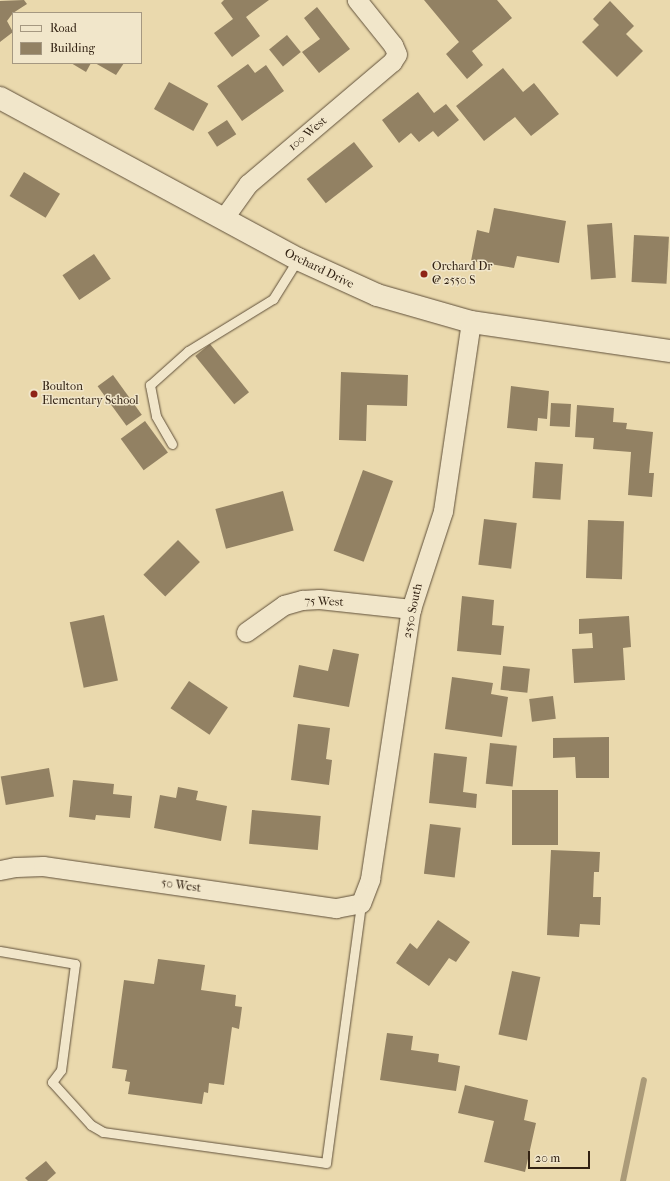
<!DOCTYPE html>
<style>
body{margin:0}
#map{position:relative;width:670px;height:1181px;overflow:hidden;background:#ead9ad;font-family:"IM FELL French Canon",serif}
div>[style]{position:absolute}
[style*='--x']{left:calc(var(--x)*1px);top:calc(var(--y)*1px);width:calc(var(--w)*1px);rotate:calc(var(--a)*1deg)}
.stream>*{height:6px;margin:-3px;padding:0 3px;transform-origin:3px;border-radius:3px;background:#ab9b79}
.building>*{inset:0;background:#928163;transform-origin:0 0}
.roads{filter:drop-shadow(0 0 1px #60503a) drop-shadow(0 0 1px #60503a)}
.lane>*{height:9px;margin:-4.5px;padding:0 4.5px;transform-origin:4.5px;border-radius:4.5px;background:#f1e6ca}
.street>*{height:19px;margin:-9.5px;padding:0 9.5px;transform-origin:9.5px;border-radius:9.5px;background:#f1e6ca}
.secondary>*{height:22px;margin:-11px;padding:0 11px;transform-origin:11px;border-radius:11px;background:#f1e6ca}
.dots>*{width:11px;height:11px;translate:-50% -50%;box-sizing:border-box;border:2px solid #f1e6ca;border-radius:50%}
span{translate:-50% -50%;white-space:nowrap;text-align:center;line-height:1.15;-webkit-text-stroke:3px #f1e6ca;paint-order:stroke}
.street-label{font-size:12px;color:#322213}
.poi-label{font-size:12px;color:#322213}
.left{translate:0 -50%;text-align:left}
.legend{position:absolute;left:12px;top:12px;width:130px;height:52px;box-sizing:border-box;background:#f1e6ca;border:1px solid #a59881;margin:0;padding:5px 7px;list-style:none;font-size:12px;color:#322213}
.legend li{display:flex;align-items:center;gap:8px;height:20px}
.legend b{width:20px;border:1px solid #a59881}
.scale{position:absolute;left:528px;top:1151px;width:62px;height:18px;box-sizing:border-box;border:2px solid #322213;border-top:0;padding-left:5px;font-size:12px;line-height:14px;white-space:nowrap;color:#322213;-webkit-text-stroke:3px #f1e6ca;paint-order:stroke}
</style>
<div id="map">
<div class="stream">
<div style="--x:623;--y:1181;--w:103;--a:-78.3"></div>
</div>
<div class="building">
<div style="clip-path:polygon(24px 0,27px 4px,13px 13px,7px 21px,13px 32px,0 42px,0 1px)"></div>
<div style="clip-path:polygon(224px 0,269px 0,246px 17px,260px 36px,232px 57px,214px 33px,233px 19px,221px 3px)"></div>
<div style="clip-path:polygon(424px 0,497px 0,512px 18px,472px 51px,483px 65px,467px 79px,446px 54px,459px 42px)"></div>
<div style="clip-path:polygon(610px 1px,634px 26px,626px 34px,643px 51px,617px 77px,582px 42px,599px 25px,593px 19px)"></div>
<div style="clip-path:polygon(317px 7px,350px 49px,319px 73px,302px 52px,320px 39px,304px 18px)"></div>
<div style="left:287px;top:35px;width:22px;height:23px;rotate:51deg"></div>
<div style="clip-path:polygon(71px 63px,91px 63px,86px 72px)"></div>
<div style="clip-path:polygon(95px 63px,124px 63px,116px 75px)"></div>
<div style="clip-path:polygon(248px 64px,255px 73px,266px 65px,284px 91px,242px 121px,217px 86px)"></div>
<div style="clip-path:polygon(503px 68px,523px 92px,534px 83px,559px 114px,531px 136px,515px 117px,484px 141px,456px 106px)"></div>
<div style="left:169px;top:82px;width:45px;height:31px;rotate:29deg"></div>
<div style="clip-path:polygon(418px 92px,434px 113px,446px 104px,459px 120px,438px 137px,433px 131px,419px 142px,411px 133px,399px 143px,382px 120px)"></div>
<div style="left:227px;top:120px;width:17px;height:23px;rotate:57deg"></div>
<div style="left:354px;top:142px;width:31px;height:60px;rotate:52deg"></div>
<div style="left:24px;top:172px;width:42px;height:28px;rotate:31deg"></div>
<div style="clip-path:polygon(494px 208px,566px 221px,559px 263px,517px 256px,514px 268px,471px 261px,477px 230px,489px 233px)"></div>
<div style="left:612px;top:223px;width:55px;height:25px;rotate:86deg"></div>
<div style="left:634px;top:235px;width:35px;height:47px;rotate:3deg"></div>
<div style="left:94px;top:254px;width:30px;height:38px;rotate:56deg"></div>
<div style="left:210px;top:344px;width:62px;height:19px;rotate:51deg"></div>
<div style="clip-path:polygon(341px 372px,408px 375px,407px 406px,367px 405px,366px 441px,339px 440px)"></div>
<div style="left:113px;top:375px;width:49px;height:19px;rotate:54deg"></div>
<div style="clip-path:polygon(511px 386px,549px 391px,547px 419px,538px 418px,537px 431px,507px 428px)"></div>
<div style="left:551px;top:403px;width:20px;height:23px;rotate:3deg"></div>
<div style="clip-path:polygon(577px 405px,614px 408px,613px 422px,627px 423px,626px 429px,653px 432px,649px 473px,654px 473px,652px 497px,628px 495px,631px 452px,593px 449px,594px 438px,575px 437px)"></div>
<div style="left:145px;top:421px;width:39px;height:30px;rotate:54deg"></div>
<div style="left:535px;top:462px;width:28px;height:36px;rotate:4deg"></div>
<div style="left:363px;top:470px;width:32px;height:86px;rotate:20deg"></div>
<div style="left:283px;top:491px;width:41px;height:70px;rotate:75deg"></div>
<div style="left:484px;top:519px;width:33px;height:46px;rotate:7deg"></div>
<div style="left:588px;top:520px;width:36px;height:58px;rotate:2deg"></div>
<div style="left:178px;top:540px;width:31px;height:49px;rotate:45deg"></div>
<div style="clip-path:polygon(462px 596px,494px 600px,492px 625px,504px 626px,501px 655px,457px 651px)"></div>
<div style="left:104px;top:615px;width:67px;height:35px;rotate:78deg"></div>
<div style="clip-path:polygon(629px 616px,631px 647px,623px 648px,625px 680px,574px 683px,572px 649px,593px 648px,592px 633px,579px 634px,579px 619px)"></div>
<div style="clip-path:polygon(333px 649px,359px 654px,349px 707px,293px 697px,299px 665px,328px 671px)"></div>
<div style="left:503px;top:666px;width:27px;height:24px;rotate:6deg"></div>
<div style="clip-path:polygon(452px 677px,493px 683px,491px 694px,508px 697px,502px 737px,445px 729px)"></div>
<div style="left:189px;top:681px;width:47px;height:33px;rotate:34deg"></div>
<div style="left:553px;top:696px;width:23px;height:24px;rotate:83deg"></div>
<div style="clip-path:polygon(298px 724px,330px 728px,326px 759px,332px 760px,329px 785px,291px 780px)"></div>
<div style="clip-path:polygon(609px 737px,609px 778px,576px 778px,575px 757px,553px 758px,553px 738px)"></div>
<div style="left:490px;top:743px;width:27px;height:41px;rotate:6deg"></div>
<div style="clip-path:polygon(434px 753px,467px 757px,463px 792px,477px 794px,476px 808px,429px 803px)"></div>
<div style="left:49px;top:768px;width:29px;height:49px;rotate:80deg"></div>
<div style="clip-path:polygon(73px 780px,114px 784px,113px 794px,132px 796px,130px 818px,96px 815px,95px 820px,69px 817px)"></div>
<div style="clip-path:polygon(178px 787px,198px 791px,196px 800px,227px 806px,221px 841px,154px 828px,160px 795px,176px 798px)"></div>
<div style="left:558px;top:790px;width:55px;height:46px;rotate:90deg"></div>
<div style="left:252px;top:810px;width:69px;height:34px;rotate:5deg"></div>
<div style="left:430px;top:824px;width:31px;height:50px;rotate:7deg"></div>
<div style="clip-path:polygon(551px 850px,600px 852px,599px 872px,594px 872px,593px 897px,601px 897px,600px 925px,580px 924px,579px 937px,547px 935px)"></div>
<div style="clip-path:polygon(438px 920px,470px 942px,456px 962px,449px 958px,429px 986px,396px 963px,410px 943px,417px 949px)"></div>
<div style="clip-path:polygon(158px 959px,205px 965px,201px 990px,236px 995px,235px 1006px,242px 1007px,239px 1029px,232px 1027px,224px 1085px,209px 1083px,208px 1093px,204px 1092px,202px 1104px,128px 1094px,130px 1082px,125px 1081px,127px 1070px,112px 1068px,124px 980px,154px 984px)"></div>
<div style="left:512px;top:971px;width:29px;height:65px;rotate:12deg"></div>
<div style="clip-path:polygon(387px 1033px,413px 1036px,411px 1050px,439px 1054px,438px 1062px,460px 1066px,456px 1091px,380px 1080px)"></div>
<div style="clip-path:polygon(465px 1085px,528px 1100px,524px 1120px,536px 1123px,525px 1172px,484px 1162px,494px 1121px,458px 1113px)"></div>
<div style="clip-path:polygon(46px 1161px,56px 1173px,47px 1181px,28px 1181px,25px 1178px)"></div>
</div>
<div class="roads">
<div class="lane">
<div style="--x:172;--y:444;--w:32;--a:-120"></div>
<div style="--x:156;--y:416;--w:32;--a:-101"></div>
<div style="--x:150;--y:385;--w:51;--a:-41.8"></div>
<div style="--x:188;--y:351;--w:100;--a:-31.5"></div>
<div style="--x:273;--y:299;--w:47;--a:-58"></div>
<div style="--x:0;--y:951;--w:76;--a:9.8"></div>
<div style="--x:75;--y:964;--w:107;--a:97.5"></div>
<div style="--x:61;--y:1070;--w:15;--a:127"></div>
<div style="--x:52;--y:1082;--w:58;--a:47.8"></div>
<div style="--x:91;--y:1125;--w:14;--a:30"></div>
<div style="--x:103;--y:1132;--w:225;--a:7.9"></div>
<div style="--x:326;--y:1163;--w:262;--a:-82.3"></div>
</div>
<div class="street">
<div style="--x:223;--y:219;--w:43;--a:-54.5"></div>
<div style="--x:248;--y:184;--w:189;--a:-40.3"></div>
<div style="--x:392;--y:62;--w:9;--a:-58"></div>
<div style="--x:397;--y:54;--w:10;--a:-114"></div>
<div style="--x:393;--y:45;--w:58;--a:-128.7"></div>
<div style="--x:246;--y:632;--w:47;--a:-35.4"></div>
<div style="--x:284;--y:605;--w:19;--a:-16"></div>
<div style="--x:302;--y:600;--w:17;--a:-3"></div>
<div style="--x:319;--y:599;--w:93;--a:6.2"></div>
<div style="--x:0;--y:870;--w:16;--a:-11"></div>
<div style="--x:16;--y:867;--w:27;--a:-2"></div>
<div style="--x:43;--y:866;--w:296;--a:8.2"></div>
<div style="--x:336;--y:908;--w:25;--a:-11"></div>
<div style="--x:361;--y:903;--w:26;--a:-69"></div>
<div style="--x:370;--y:879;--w:273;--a:-81.4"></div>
<div style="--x:411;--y:609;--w:103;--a:-71.9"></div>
<div style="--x:443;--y:511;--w:191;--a:-81.6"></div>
</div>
<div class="secondary">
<div style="--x:0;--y:98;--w:339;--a:28.4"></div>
<div style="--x:298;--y:259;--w:87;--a:24.5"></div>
<div style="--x:377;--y:295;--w:98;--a:16"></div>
<div style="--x:471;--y:322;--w:201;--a:8.3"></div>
</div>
</div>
<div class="dots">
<div style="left:424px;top:274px;background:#8f2418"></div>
<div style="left:34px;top:394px;background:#8f2418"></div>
</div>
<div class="street-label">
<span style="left:308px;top:134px;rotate:-40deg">100 West</span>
<span style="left:319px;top:269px;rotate:26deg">Orchard Drive</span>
<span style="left:324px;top:602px;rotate:2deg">75 West</span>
<span style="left:413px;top:611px;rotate:-78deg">2550 South</span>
<span style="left:181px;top:886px;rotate:8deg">50 West</span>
</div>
<div class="poi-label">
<span class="left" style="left:432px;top:274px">Orchard Dr<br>@ 2550 S</span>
<span class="left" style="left:42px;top:394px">Boulton<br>Elementary School</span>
</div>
<ul class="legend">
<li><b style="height:5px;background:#f1e6ca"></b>Road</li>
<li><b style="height:11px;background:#928163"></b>Building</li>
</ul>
<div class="scale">20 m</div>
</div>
